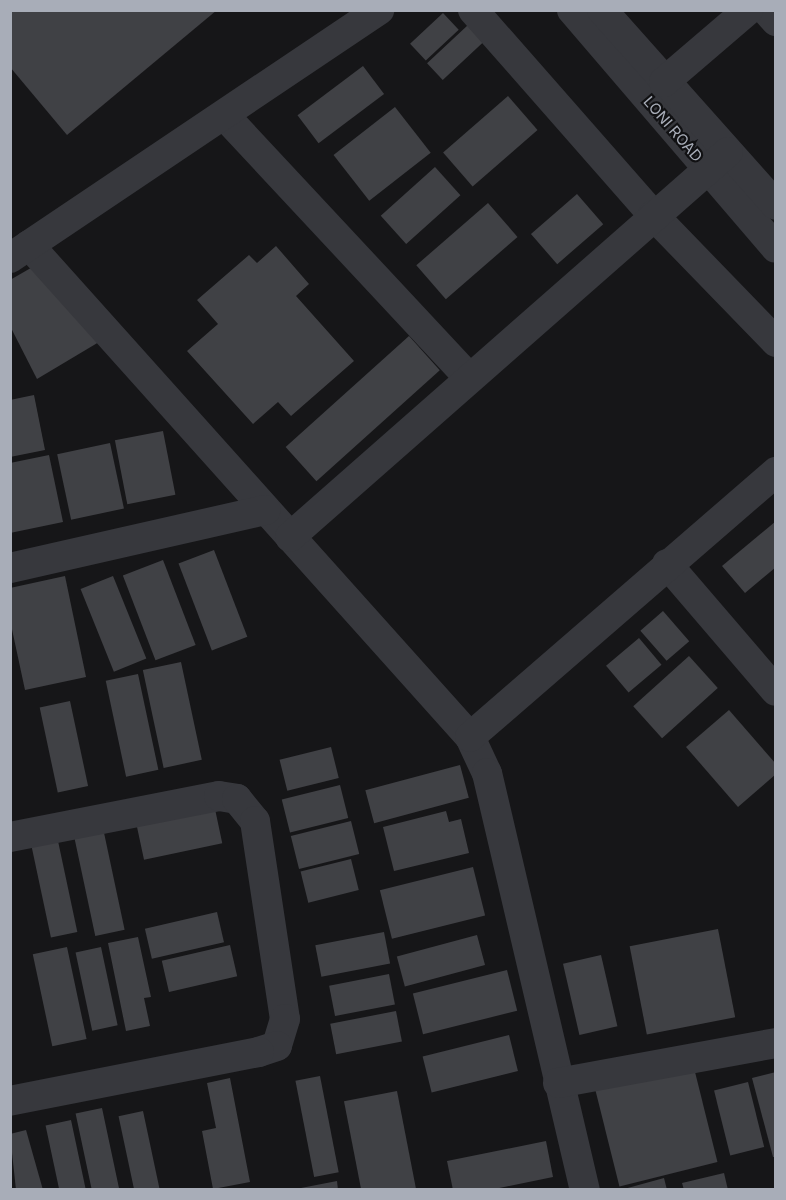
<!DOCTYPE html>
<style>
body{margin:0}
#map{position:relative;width:786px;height:1200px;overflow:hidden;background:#161618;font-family:Inter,sans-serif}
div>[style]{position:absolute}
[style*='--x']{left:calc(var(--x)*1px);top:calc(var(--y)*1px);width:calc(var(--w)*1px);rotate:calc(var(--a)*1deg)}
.building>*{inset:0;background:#404145;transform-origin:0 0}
.minor>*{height:30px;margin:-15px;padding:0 15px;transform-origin:15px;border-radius:15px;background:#37383d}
span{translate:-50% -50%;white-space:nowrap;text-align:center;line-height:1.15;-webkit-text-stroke:4.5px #111113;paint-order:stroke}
.street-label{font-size:15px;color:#a8adb8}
.frame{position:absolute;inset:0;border:12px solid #a8adb8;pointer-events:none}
</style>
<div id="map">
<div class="building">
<div style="clip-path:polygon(10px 10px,217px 10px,67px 135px,10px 67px)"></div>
<div style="left:443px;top:13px;width:23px;height:45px;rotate:47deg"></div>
<div style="left:468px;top:25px;width:23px;height:56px;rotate:47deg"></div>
<div style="left:363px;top:66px;width:35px;height:82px;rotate:53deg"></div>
<div style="left:508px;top:96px;width:45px;height:86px;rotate:49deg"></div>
<div style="left:395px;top:107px;width:58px;height:78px;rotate:52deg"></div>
<div style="left:435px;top:167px;width:38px;height:73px;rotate:48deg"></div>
<div style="left:577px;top:194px;width:40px;height:61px;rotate:49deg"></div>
<div style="left:488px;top:203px;width:45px;height:95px;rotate:49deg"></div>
<div style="clip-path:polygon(276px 246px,309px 284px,296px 296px,354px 361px,291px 416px,278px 402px,253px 424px,187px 351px,218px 324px,197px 300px,249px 255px,257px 263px)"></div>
<div style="clip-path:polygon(36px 265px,99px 342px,37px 379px,10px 326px,10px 280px)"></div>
<div style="left:409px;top:336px;width:46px;height:166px;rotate:48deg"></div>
<div style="clip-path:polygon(34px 395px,45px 450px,10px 457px,10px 400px)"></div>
<div style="left:163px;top:431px;width:65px;height:49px;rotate:79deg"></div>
<div style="left:110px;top:443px;width:67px;height:54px;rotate:78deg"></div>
<div style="clip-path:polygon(49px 455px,63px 522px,10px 533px,10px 463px)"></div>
<div style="clip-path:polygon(776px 521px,776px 567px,745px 593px,722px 566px)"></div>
<div style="left:214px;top:550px;width:93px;height:38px;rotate:69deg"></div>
<div style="left:163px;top:560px;width:91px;height:43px;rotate:69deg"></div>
<div style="clip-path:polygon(65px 576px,86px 677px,25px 690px,10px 620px,10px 588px)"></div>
<div style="left:113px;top:576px;width:89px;height:35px;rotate:68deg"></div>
<div style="left:663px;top:611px;width:40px;height:30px;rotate:49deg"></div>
<div style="left:639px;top:638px;width:35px;height:43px;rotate:50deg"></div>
<div style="left:689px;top:656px;width:43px;height:75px;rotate:48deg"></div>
<div style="left:181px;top:662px;width:100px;height:39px;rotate:78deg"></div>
<div style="left:138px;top:674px;width:98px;height:33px;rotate:78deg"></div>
<div style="left:70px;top:701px;width:87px;height:31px;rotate:78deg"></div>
<div style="clip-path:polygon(729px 710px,776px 764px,776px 774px,738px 807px,686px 747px)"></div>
<div style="left:331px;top:747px;width:32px;height:53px;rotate:76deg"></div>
<div style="left:460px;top:765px;width:34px;height:98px;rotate:75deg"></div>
<div style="left:340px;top:785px;width:34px;height:60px;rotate:76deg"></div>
<div style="left:215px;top:809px;width:35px;height:80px;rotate:78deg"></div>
<div style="clip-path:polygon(446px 811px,449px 822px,461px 819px,469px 853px,394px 871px,383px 827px)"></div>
<div style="left:351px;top:821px;width:34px;height:62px;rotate:76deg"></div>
<div style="left:103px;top:828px;width:104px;height:30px;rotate:78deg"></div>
<div style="left:58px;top:841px;width:93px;height:27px;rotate:78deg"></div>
<div style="left:351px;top:859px;width:32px;height:52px;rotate:76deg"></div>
<div style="left:473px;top:867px;width:50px;height:96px;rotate:76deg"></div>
<div style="left:217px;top:912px;width:31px;height:74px;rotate:77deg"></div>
<div style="left:718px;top:929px;width:90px;height:90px;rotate:79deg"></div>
<div style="left:384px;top:932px;width:32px;height:70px;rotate:79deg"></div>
<div style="left:477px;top:935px;width:31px;height:83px;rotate:75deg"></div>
<div style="clip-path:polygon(138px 937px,151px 997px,144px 998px,150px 1026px,126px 1031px,108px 943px)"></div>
<div style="left:230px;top:945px;width:32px;height:70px;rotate:77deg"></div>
<div style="left:67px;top:947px;width:94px;height:35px;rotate:78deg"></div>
<div style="left:101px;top:947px;width:80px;height:26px;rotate:78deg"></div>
<div style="left:601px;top:955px;width:73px;height:39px;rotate:77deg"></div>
<div style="left:507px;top:970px;width:42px;height:97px;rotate:76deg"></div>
<div style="left:389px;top:974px;width:31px;height:61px;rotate:79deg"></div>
<div style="left:396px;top:1011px;width:31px;height:67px;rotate:79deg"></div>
<div style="left:509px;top:1035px;width:37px;height:89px;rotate:76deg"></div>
<div style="left:693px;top:1064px;width:101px;height:101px;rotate:76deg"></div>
<div style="clip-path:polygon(776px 1072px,776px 1157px,773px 1157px,752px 1078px)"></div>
<div style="left:320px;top:1076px;width:98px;height:25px;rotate:79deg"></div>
<div style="clip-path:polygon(230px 1078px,250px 1182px,213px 1189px,202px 1131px,216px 1128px,207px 1083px)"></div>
<div style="left:748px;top:1082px;width:67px;height:35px;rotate:76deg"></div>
<div style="left:397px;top:1091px;width:101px;height:54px;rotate:79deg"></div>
<div style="left:102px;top:1108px;width:84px;height:27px;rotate:78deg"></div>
<div style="left:143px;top:1111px;width:81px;height:25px;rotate:78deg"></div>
<div style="left:71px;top:1120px;width:72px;height:26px;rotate:78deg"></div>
<div style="clip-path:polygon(26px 1130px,43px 1190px,16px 1190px,10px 1134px)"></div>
<div style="clip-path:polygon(546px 1141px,553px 1177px,490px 1190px,453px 1190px,447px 1161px)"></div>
<div style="clip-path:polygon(724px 1173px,728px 1190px,684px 1190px,682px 1183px)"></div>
<div style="clip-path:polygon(664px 1178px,667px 1190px,624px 1190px,624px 1189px)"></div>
<div style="clip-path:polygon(337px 1181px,338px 1190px,301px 1190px,301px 1188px)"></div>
</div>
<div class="minor">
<div style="--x:473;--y:10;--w:273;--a:48.7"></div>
<div style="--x:653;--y:215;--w:177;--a:45.9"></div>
<div style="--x:572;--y:10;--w:313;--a:49.4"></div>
<div style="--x:602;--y:10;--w:261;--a:48.3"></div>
<div style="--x:766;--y:10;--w:15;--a:48"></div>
<div style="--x:664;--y:82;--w:111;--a:-40.6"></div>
<div style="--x:224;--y:115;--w:359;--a:47"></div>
<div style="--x:29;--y:245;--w:661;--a:48.13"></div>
<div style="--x:470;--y:737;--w:40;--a:65"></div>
<div style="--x:487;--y:773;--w:428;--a:76.8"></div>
<div style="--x:10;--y:258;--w:445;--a:-33.9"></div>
<div style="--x:290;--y:537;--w:583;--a:-41.32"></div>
<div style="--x:667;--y:564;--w:167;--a:49.4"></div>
<div style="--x:10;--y:568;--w:262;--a:-12.8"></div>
<div style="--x:470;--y:737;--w:405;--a:-40.9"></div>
<div style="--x:10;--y:837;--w:213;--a:-11.1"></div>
<div style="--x:219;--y:796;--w:18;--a:9"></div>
<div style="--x:237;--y:799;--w:28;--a:51"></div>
<div style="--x:255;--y:821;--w:200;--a:81.4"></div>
<div style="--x:285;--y:1019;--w:28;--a:107"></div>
<div style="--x:277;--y:1046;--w:19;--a:162"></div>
<div style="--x:259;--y:1052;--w:254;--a:168.9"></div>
<div style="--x:558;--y:1083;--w:222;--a:-10.4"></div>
</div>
<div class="street-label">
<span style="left:673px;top:129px;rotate:49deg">LONI ROAD</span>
</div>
<div class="frame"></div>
</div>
